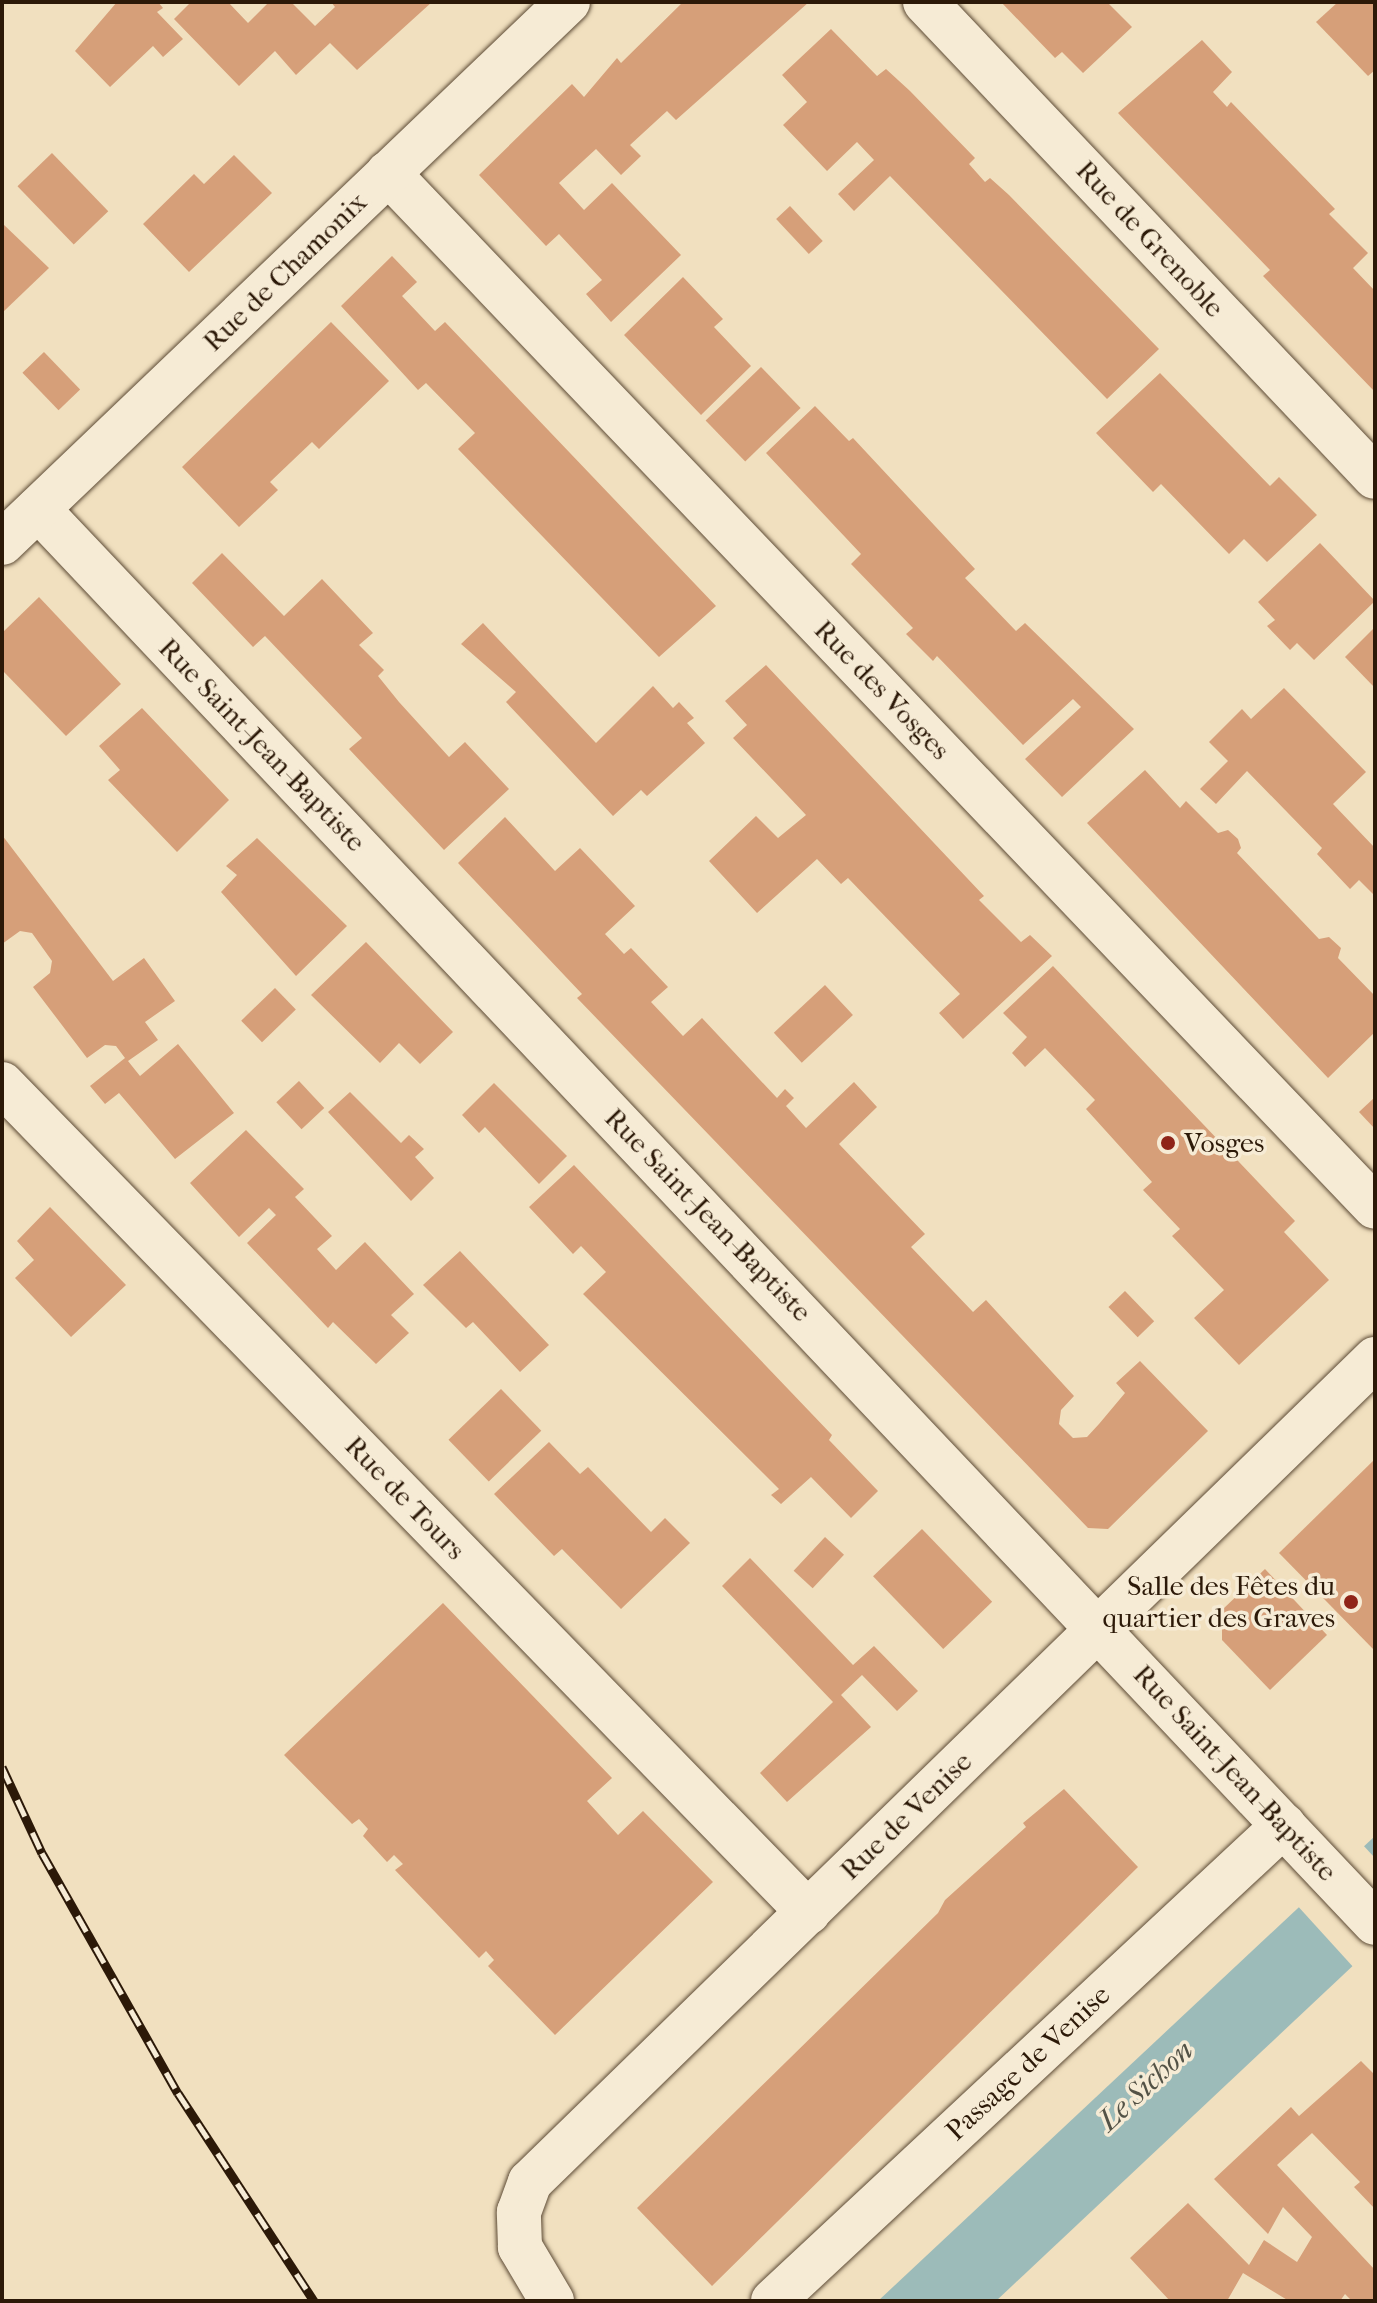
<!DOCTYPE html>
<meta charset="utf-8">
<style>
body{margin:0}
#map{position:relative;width:1377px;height:2303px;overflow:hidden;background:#f1e0bf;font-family:"IM FELL French Canon",serif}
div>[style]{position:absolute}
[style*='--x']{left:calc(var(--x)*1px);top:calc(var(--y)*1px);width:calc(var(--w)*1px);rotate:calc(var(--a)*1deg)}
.water>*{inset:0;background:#9cbbb9}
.pier>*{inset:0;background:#f1e0bf}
.building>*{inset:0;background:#d69f79;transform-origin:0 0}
.roads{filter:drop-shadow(0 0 2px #5d4b36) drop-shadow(0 0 2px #5d4b36)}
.minor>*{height:44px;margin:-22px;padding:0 22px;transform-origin:22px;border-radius:22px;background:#f6ebd5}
.rail>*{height:9px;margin-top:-4.5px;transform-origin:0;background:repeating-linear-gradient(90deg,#f6ebd5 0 18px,#2c1908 0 36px);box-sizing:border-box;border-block:2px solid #2c1908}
.dots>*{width:22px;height:22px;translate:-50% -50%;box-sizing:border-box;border:4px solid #f6ebd5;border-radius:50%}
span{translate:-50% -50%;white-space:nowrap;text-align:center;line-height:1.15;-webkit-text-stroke:7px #f6ebd5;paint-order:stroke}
.street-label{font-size:28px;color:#2c1908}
.poi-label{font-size:28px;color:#2c1908}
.left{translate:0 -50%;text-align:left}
.right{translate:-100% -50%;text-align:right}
.water-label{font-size:30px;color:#535246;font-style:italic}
.frame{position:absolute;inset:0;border:4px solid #2c1908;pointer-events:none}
</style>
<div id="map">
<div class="water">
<div style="clip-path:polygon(1375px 1836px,1375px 1945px,996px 2301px,878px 2301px)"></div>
</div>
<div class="pier">
<div style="clip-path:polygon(1361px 1843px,1375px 1858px,1375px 1951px,1355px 1969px,1295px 1903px)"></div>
</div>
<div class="building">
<div style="clip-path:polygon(117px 2px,158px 2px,163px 8px,157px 12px,183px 39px,163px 57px,153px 46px,110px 87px,75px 51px)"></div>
<div style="clip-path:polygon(191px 2px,228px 2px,248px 23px,269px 2px,291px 2px,315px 26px,335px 7px,331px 2px,432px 2px,357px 70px,330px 43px,296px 75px,275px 51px,239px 86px,174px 19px)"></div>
<div style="clip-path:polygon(683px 2px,809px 2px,676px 120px,667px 111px,630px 145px,641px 156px,621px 175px,596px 149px,559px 183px,584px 210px,612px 183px,681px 255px,611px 322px,586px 294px,602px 280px,559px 234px,546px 246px,479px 175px,572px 84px,584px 97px,617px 58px,621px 63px)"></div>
<div style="clip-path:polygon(1001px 2px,1107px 2px,1132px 27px,1083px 73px,1062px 52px,1055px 58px)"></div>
<div style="clip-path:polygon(1338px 2px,1375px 2px,1375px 70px,1368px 76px,1316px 22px)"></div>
<div style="clip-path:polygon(831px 29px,877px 76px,886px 69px,910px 91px,975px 158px,969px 164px,985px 182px,990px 178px,1009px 195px,1159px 349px,1107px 399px,890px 176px,854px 211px,838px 194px,874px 160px,857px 142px,827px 171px,783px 125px,807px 102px,782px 75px)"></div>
<div style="clip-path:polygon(1202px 40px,1232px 72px,1213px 92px,1227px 107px,1231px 102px,1335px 209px,1329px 214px,1368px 253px,1353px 268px,1375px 291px,1375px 392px,1263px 276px,1270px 270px,1118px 113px)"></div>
<div style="left:52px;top:153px;width:81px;height:48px;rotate:46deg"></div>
<div style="clip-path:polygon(234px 155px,272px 193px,189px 272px,143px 224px,194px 174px,204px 184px)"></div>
<div style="left:790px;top:206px;width:48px;height:19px;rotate:47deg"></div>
<div style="clip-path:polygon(2px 223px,49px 268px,2px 313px)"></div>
<div style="clip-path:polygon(392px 256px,417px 282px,402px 296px,435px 331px,445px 322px,716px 606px,659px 657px,458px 449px,475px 433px,426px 383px,418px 390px,341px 306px)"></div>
<div style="clip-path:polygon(683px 277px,723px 319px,714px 327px,751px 366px,701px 415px,624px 335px)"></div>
<div style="clip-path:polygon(331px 322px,389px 381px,319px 449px,312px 442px,270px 482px,278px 490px,239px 527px,182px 467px)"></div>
<div style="left:44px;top:352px;width:52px;height:30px;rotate:46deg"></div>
<div style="left:761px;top:367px;width:57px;height:77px;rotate:46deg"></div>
<div style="clip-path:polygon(1160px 373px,1270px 486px,1279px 477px,1317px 515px,1267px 562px,1244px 539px,1229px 554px,1161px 484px,1153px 492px,1096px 433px)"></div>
<div style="clip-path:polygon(815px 406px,849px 441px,853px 438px,975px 569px,965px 578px,1016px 631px,1025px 623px,1134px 729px,1062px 797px,1025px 759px,1081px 707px,1073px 699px,1023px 745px,937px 656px,933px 661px,906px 634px,913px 628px,851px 564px,861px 554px,766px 453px)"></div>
<div style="clip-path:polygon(1320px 543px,1375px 601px,1314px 660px,1297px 643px,1290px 650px,1267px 626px,1275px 620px,1258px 602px)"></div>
<div style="clip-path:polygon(222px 553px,284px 616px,322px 579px,373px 633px,359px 645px,384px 670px,378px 676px,399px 702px,449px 757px,465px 742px,509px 789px,444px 850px,349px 749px,362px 738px,265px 636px,253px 647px,192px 583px)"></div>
<div style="clip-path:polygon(39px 597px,121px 684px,66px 736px,2px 670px,2px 633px)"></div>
<div style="clip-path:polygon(483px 623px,596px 743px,653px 686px,673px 708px,679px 702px,694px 718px,687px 723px,705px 743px,647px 796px,641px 790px,613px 816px,506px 702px,516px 692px,461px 644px)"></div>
<div style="clip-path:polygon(1375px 627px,1375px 688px,1345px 657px)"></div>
<div style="clip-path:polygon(766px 665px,984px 896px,979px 900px,1021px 942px,1030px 935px,1052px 956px,963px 1039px,939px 1013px,960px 994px,848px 878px,841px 884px,817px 859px,757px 913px,709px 861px,756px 816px,778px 838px,806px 815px,733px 738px,747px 725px,725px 701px)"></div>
<div style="clip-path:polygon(1284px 688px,1366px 772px,1333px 804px,1375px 848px,1375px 896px,1359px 880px,1350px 889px,1317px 854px,1322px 848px,1247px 771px,1216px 804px,1200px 789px,1228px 761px,1209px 742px,1242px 709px,1251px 719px)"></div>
<div style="clip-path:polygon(142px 708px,229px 800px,177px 852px,108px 780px,120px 770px,99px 746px)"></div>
<div style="clip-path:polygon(1145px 770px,1180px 808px,1186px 801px,1218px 833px,1228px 830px,1238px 839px,1241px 848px,1237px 853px,1319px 939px,1329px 937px,1341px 948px,1338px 958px,1375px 996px,1375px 1032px,1328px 1078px,1087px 823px)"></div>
<div style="clip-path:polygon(505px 817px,555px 871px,580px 848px,635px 906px,605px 934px,624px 954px,631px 948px,668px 987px,651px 1002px,683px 1036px,702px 1018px,777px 1098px,785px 1089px,794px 1098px,786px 1106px,806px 1128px,854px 1082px,877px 1107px,839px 1144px,925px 1234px,911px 1247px,973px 1312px,986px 1300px,1074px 1396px,1061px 1410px,1059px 1424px,1073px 1438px,1087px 1437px,1099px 1424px,1125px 1393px,1116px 1383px,1140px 1361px,1208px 1431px,1108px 1529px,1088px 1528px,577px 998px,582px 994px,458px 863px)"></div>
<div style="clip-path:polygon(2px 835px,113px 981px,144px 958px,175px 1001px,145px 1022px,158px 1040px,128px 1061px,140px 1076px,178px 1044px,234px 1113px,175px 1159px,119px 1093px,105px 1104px,90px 1086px,125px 1058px,116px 1046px,105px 1045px,87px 1058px,33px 987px,50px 973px,52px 961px,32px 933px,20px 931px,2px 944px)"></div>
<div style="clip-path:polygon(257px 838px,347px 926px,296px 976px,221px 892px,237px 875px,226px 866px)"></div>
<div style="clip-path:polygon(366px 942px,453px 1032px,420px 1064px,399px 1043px,380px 1063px,311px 995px)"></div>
<div style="clip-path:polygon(1053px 966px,1295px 1221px,1284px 1232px,1329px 1280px,1239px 1365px,1194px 1318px,1224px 1290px,1172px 1236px,1180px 1229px,1143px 1190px,1152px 1182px,1086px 1109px,1095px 1100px,1045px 1048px,1025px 1067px,1012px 1053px,1027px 1037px,1003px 1013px)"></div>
<div style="left:825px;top:985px;width:41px;height:70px;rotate:47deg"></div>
<div style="left:275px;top:988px;width:30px;height:47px;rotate:46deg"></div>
<div style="left:299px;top:1081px;width:37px;height:31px;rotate:47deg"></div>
<div style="clip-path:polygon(494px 1083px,567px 1156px,539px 1184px,485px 1127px,479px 1133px,462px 1115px)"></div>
<div style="clip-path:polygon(350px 1092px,401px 1143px,409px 1135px,424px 1149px,415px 1157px,434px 1178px,411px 1201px,328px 1112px)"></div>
<div style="clip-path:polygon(1375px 1097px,1375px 1129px,1359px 1112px)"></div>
<div style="clip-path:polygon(246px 1130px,304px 1189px,295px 1197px,332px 1236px,317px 1249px,336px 1270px,365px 1242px,414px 1294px,391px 1315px,409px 1333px,376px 1364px,333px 1322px,328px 1328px,247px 1243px,276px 1215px,269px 1208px,239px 1237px,190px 1183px)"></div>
<div style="clip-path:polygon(574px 1165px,832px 1435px,829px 1440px,878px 1491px,851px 1518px,811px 1477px,781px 1504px,771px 1495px,779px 1489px,583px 1294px,606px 1272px,581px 1246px,573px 1254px,529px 1207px)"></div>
<div style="clip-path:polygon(50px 1207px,126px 1285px,71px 1337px,15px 1278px,34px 1260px,17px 1241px)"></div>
<div style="clip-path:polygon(460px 1251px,549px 1345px,520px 1372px,473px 1322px,466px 1328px,423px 1285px)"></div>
<div style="left:1125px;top:1291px;width:42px;height:23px;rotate:46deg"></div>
<div style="left:501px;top:1389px;width:58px;height:73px;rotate:46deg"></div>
<div style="clip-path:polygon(549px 1442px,580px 1474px,588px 1467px,651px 1532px,665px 1518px,690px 1543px,621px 1609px,562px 1549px,554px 1556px,494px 1494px)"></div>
<div style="clip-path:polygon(1375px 1459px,1375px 1651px,1279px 1553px)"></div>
<div style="left:922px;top:1529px;width:101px;height:68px;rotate:46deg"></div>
<div style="left:825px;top:1537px;width:26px;height:46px;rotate:43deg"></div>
<div style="clip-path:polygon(750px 1558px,853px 1665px,874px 1646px,918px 1691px,897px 1711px,862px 1675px,841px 1695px,871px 1727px,787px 1802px,760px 1773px,833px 1702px,722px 1586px)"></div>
<div style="clip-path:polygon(1265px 1569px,1327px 1635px,1270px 1690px,1222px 1640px,1222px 1610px)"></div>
<div style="clip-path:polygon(443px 1603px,612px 1778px,587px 1801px,618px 1835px,643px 1811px,713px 1882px,555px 2035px,488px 1966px,494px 1960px,486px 1951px,479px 1958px,395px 1870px,403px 1864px,394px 1855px,387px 1862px,363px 1836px,368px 1829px,359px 1819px,352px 1824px,284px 1755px)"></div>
<div style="clip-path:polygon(1064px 1789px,1138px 1867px,712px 2286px,637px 2208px,938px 1913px,945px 1900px,1026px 1827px,1023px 1823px)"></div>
<div style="clip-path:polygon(1361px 2061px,1375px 2075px,1375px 2209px,1354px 2187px,1360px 2182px,1312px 2133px,1277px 2165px,1375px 2270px,1375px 2301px,1352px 2301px,1345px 2294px,1340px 2301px,1289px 2301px,1243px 2273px,1227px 2301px,1170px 2301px,1130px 2258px,1188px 2203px,1249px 2265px,1264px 2240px,1297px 2262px,1312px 2237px,1283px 2207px,1268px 2234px,1214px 2179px,1291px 2107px,1299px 2116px)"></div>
</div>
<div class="roads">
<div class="minor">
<div style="--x:925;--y:2;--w:654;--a:46.55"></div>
<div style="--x:388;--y:173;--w:1429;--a:46.33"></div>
<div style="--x:38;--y:509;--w:1946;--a:46.6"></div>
<div style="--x:2;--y:543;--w:783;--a:-43.71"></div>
<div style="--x:2;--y:1084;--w:1156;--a:45.77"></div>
<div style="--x:552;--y:2301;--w:63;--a:-120.7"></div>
<div style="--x:520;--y:2247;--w:35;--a:-92"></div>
<div style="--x:519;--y:2212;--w:32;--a:-70"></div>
<div style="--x:530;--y:2182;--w:1180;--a:-44.24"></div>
<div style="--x:773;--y:2301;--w:698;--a:-42.97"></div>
</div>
</div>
<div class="rail">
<div style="--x:2;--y:1767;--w:95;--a:65.1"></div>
<div style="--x:42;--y:1853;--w:276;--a:60.5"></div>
<div style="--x:178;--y:2093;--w:249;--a:56.8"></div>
</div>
<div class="dots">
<div style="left:1168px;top:1143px;background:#8f2418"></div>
<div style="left:1351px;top:1602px;background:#8f2418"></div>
</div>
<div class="street-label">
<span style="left:1150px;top:239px;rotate:47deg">Rue de Grenoble</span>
<span style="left:285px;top:272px;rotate:-44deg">Rue de Chamonix</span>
<span style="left:882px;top:690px;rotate:46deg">Rue des Vosges</span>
<span style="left:262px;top:745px;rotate:46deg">Rue Saint-Jean-Baptiste</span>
<span style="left:708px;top:1215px;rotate:46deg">Rue Saint-Jean-Baptiste</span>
<span style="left:405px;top:1498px;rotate:46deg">Rue de Tours</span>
<span style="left:1235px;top:1773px;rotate:47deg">Rue Saint-Jean-Baptiste</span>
<span style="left:906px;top:1816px;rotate:-44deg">Rue de Venise</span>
<span style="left:1028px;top:2063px;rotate:-43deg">Passage de Venise</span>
</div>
<div class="poi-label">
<span class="left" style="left:1184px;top:1143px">Vosges</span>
<span class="right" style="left:1335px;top:1602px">Salle des Fêtes du<br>quartier des Graves</span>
</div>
<div class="water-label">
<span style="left:1146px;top:2086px;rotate:-43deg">Le Sichon</span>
</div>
<div class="frame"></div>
</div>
